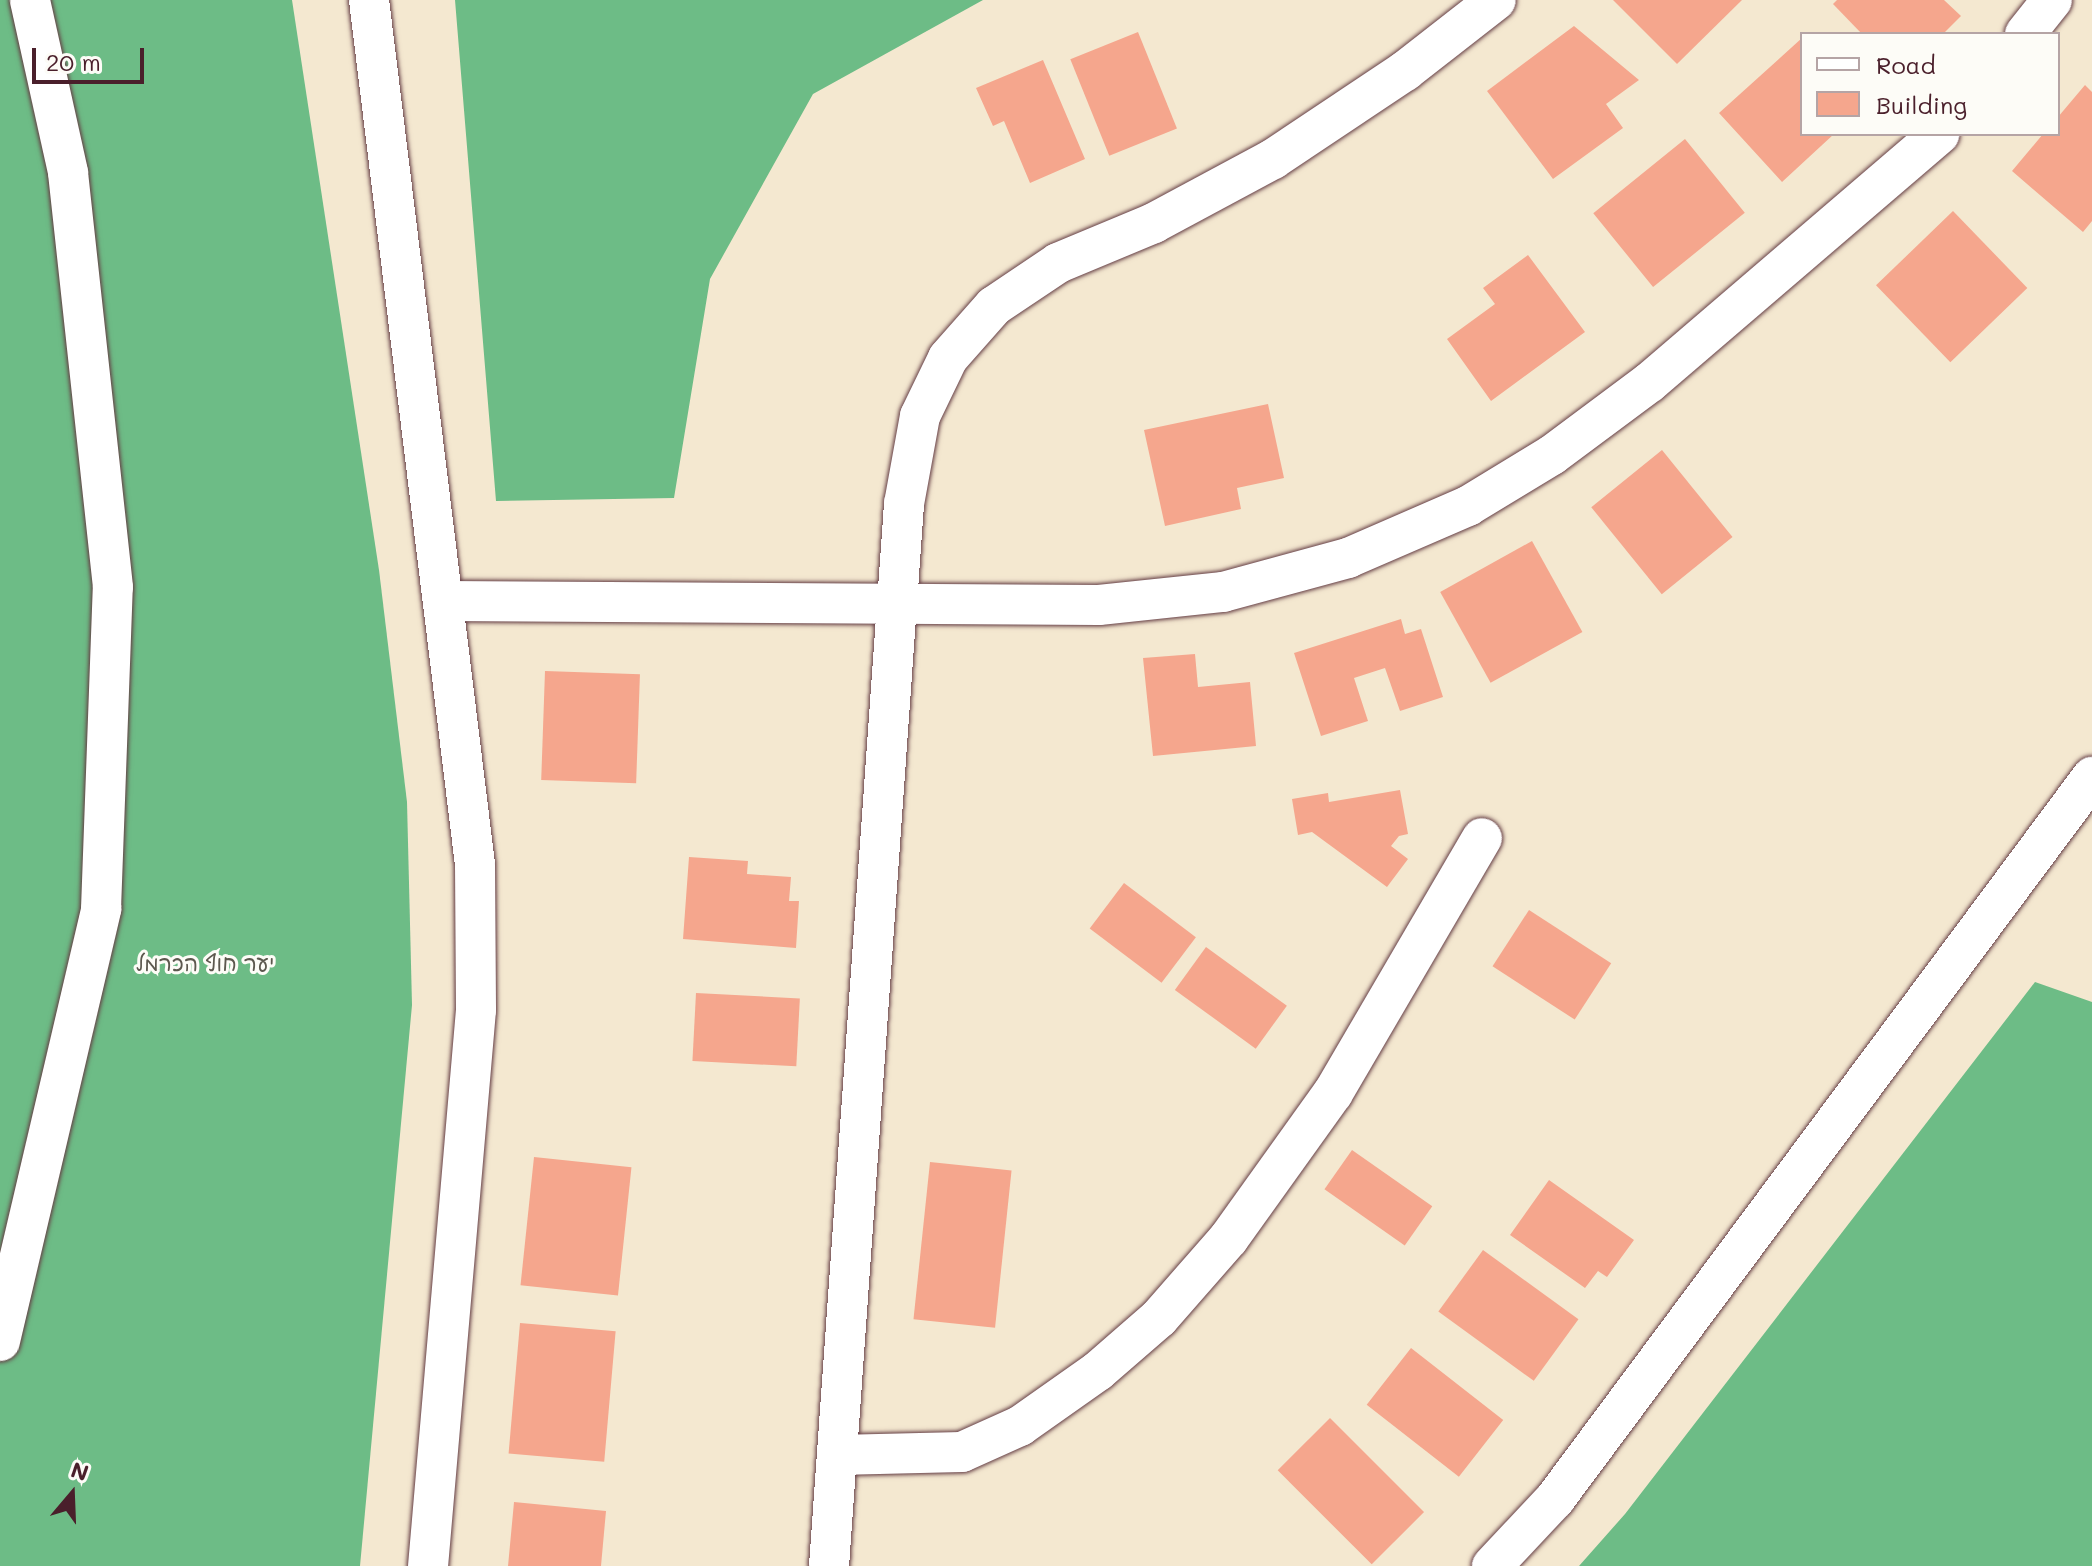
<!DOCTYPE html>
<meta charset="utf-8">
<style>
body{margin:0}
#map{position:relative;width:2092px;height:1566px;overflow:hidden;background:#f4e8d0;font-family:Mali,"Playpen Sans Hebrew",sans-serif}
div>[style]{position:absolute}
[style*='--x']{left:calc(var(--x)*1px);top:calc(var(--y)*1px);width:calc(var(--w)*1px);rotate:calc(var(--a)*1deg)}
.forest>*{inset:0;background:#6dbc86}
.building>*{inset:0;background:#f5a68d;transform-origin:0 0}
.roads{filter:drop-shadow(0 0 2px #643d44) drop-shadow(0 0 2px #643d44)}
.minor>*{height:40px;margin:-20px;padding:0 20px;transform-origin:20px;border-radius:20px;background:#fff}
span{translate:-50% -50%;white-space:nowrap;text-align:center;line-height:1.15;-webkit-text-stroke:6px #fdfcf7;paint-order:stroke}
.park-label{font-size:22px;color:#5c584e}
.legend{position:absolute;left:1800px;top:32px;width:260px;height:104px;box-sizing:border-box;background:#fdfcf7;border:2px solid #b5a4a5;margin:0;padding:10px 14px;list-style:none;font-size:24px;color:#4a1f2b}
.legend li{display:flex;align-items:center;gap:16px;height:40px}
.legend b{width:40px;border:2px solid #b5a4a5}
.north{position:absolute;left:32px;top:1454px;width:80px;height:80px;-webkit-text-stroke:6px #fdfcf7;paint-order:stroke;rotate:19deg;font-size:22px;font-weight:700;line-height:32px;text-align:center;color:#4a1f2b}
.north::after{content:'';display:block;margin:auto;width:28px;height:36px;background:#4a1f2b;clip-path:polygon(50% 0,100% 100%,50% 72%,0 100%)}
.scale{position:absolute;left:32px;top:48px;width:112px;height:36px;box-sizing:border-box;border:4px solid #4a1f2b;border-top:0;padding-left:10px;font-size:24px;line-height:28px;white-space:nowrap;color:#4a1f2b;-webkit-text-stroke:6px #fdfcf7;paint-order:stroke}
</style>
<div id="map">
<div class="forest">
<div style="clip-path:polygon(0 0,292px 0,379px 570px,407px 802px,412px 1005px,360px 1566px,0 1566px)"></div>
<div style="clip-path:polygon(455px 0,983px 0,813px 94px,710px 279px,674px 498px,496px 501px)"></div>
<div style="clip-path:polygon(2035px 982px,2092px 1002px,2092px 1566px,1579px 1566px,1625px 1514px)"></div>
</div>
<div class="building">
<div style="clip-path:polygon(1613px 0,1742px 0,1677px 64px)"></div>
<div style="clip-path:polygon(1837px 0,1944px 0,1961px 16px,1943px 34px,1862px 34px,1833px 4px)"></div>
<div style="clip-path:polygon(1574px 26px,1639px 80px,1606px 104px,1623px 128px,1553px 179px,1487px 91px)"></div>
<div style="left:1138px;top:32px;width:104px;height:73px;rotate:68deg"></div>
<div style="clip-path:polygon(1802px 38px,1802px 134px,1834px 134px,1782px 182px,1719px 113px)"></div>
<div style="clip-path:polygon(1043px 60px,1085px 159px,1030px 183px,1004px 121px,993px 126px,976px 88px)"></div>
<div style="clip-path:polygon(2085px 85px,2092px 92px,2092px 221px,2083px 232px,2012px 171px,2043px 134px,2058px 134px,2058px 117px)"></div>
<div style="left:1685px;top:139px;width:95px;height:118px;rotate:51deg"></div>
<div style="left:1953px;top:211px;width:107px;height:107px;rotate:46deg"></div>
<div style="clip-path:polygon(1528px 255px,1585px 332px,1491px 401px,1447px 339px,1495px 304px,1483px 288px)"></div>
<div style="clip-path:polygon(1268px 404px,1284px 478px,1237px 488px,1241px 509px,1165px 526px,1144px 430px)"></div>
<div style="left:1662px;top:450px;width:112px;height:91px;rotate:51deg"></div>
<div style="left:1532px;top:541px;width:104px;height:105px;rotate:61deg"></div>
<div style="clip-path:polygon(1401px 619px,1405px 634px,1421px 629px,1443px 697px,1400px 711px,1385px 668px,1354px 678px,1368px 721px,1321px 736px,1294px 653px)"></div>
<div style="clip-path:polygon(1195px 654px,1198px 687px,1250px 682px,1256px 746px,1153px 756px,1143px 658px)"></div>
<div style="left:545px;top:671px;width:95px;height:109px;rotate:2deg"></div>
<div style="clip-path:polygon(1400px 790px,1408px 834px,1399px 836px,1391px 846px,1408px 859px,1387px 887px,1312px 832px,1298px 835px,1292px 799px,1328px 793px,1329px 802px)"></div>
<div style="clip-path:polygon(689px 857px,748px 861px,747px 874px,791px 877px,789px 901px,799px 901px,796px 948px,683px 939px)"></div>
<div style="left:1124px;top:883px;width:90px;height:57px;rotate:37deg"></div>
<div style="left:1529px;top:910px;width:98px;height:67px;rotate:33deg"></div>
<div style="left:1206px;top:947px;width:100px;height:53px;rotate:36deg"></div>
<div style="left:696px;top:993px;width:104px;height:68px;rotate:3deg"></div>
<div style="left:1352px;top:1150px;width:98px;height:48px;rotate:35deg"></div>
<div style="left:534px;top:1157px;width:98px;height:129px;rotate:6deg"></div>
<div style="left:930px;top:1162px;width:82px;height:158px;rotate:6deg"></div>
<div style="clip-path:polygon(1549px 1180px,1634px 1240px,1607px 1277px,1598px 1271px,1585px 1288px,1510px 1235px)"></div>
<div style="left:1483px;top:1250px;width:118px;height:76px;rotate:36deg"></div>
<div style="left:520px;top:1323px;width:96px;height:131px;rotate:5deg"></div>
<div style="left:1411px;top:1348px;width:117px;height:72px;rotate:38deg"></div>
<div style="left:1330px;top:1418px;width:133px;height:74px;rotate:45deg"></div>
<div style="clip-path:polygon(514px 1502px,606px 1511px,601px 1566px,508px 1566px)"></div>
</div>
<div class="roads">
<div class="minor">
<div style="--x:369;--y:0;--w:871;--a:83.01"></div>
<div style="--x:475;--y:865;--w:145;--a:89.6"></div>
<div style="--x:476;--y:1010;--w:558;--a:94.93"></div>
<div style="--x:2025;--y:34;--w:43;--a:-51.5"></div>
<div style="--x:444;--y:601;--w:655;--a:0.35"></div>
<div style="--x:1099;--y:605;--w:125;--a:-6"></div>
<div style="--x:1223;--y:592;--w:130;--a:-15.2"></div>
<div style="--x:1348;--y:558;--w:131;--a:-23.4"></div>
<div style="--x:1468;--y:506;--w:98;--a:-31.3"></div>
<div style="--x:1552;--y:455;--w:122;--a:-36.7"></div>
<div style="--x:1650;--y:382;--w:381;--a:-40.6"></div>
<div style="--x:0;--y:1341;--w:444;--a:-76.8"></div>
<div style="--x:101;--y:909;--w:322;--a:-87.9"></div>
<div style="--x:113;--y:587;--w:417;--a:-96.2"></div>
<div style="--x:68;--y:172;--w:176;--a:-102.5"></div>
<div style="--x:837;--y:1455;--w:125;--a:-1.4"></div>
<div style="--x:962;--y:1452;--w:64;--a:-24.1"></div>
<div style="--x:1020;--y:1426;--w:95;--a:-35.2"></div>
<div style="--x:1098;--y:1371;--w:81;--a:-41"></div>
<div style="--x:1159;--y:1318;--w:106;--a:-48.8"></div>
<div style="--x:1229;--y:1238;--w:178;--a:-54.4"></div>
<div style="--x:1333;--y:1093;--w:295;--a:-59.7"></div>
<div style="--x:829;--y:1566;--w:1065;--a:-85.96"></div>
<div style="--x:904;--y:504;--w:89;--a:-79.7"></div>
<div style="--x:920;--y:416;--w:64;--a:-64.2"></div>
<div style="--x:948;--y:358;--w:69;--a:-48.5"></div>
<div style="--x:994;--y:306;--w:77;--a:-33.9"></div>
<div style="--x:1058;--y:263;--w:104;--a:-22.6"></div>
<div style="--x:1154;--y:223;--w:135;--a:-28.3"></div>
<div style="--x:1273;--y:159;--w:159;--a:-33.7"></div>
<div style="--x:1405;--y:71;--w:115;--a:-38"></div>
<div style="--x:1492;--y:1566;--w:92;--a:-46.8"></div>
<div style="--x:1555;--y:1499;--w:900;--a:-53.36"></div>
</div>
</div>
<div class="park-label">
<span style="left:205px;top:963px">יער חוף הכרמל</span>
</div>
<ul class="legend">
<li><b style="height:10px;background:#fff"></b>Road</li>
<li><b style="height:22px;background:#f5a68d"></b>Building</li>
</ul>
<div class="north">N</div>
<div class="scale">20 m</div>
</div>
